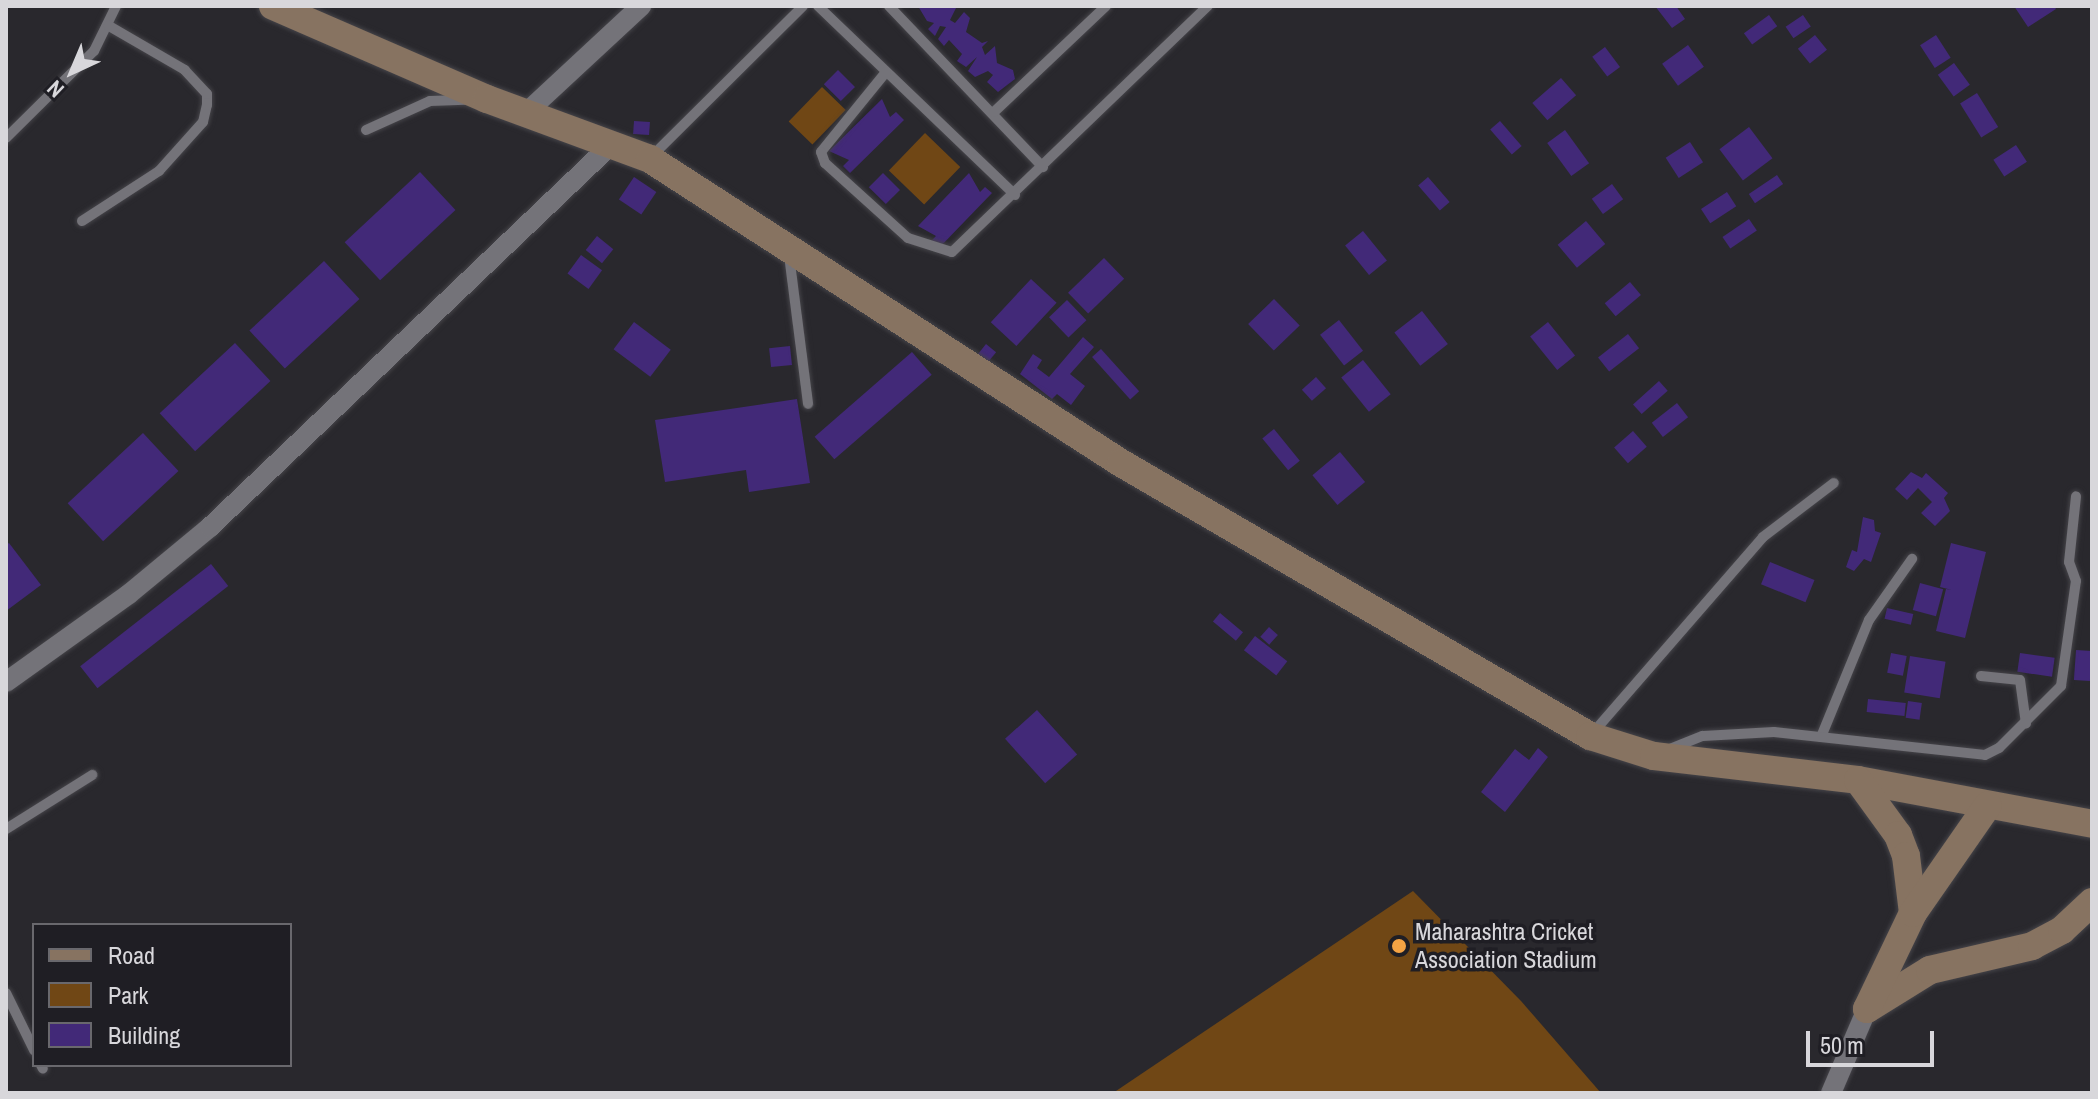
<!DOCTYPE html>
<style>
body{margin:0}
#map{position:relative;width:2098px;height:1099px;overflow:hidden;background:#29282d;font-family:"Archivo Narrow",sans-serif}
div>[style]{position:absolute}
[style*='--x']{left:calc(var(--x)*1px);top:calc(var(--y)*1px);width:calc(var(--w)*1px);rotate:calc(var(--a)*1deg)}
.green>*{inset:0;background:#704715;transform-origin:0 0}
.building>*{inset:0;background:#422978;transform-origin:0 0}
.roads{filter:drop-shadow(0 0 2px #454449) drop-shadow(0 0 2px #454449)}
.lane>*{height:10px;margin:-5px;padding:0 5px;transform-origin:5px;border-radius:5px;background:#747379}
.street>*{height:20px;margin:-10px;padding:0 10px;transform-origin:10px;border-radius:10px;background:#747379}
.secondary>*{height:28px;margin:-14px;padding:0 14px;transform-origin:14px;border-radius:14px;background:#877361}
.dots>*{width:22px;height:22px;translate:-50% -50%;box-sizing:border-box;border:4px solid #1f1e24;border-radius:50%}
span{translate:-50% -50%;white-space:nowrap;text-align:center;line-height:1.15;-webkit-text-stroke:7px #1f1e24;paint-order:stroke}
.poi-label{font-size:24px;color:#d8d7db}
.left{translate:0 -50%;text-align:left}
.frame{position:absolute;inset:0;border:8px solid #d8d7db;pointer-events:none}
.legend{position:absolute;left:32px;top:923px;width:260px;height:144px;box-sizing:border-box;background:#1f1e24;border:2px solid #69686d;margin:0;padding:10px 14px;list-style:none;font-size:24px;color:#d8d7db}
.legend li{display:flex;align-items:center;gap:16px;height:40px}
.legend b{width:40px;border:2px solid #69686d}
.north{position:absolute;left:32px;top:32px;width:80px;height:80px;-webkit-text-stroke:6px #1f1e24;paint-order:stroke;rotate:224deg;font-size:22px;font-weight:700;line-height:32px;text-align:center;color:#d8d7db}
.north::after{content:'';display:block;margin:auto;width:28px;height:36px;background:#d8d7db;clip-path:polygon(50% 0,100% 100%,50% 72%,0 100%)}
.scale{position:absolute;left:1806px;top:1031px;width:128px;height:36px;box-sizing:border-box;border:4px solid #d8d7db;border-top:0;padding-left:10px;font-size:24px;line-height:28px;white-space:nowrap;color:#d8d7db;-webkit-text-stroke:6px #1f1e24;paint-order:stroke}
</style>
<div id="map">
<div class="green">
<div style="left:822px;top:87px;width:33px;height:48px;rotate:44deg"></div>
<div style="left:925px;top:133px;width:49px;height:52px;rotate:44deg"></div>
<div style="clip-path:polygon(1413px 891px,1521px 1001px,1601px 1093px,1113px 1093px)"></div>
</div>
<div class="building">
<div style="clip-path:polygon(918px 6px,957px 6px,950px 20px,955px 23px,964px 12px,970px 18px,966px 32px,982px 43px,988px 41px,982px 47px,985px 55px,995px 46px,997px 63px,1013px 70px,1015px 79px,998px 92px,987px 82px,993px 75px,988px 71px,975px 77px,968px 71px,977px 57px,966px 67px,957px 61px,962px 54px,949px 40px,944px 46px,938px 39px,946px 27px,940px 26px,935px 36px,928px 29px,934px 23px,927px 21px)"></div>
<div style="clip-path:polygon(1655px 6px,1676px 6px,1685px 19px,1672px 28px)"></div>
<div style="clip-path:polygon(2014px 6px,2054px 6px,2056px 9px,2028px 27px)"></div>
<div style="left:1769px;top:15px;width:14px;height:31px;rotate:54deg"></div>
<div style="left:1803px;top:15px;width:14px;height:21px;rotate:56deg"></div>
<div style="left:1815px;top:35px;width:19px;height:22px;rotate:51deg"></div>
<div style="left:1936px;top:35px;width:27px;height:19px;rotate:57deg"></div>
<div style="left:1688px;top:45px;width:27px;height:32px;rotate:54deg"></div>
<div style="left:1605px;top:47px;width:25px;height:16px;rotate:53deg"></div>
<div style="left:1954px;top:63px;width:27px;height:20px;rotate:54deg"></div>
<div style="left:838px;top:70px;width:24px;height:20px;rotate:45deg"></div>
<div style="left:1561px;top:78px;width:23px;height:38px;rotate:49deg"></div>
<div style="left:1977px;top:93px;width:40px;height:20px;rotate:58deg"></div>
<div style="clip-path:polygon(882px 99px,890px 117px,896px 112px,904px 120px,850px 173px,843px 166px,849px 160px,829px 151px)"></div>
<div style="left:634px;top:121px;width:16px;height:13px;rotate:4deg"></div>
<div style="left:1500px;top:121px;width:33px;height:13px;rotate:49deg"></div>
<div style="left:1749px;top:127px;width:39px;height:37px;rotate:53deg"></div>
<div style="left:1565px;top:130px;width:41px;height:22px;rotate:54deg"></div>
<div style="left:1690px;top:142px;width:24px;height:29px;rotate:57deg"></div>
<div style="left:2016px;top:145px;width:20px;height:27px;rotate:57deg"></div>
<div style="left:420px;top:172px;width:52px;height:103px;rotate:47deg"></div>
<div style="left:883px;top:173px;width:24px;height:20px;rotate:45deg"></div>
<div style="clip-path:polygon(969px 173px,980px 192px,985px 187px,992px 193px,939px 248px,931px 241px,936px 236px,918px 226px)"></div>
<div style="left:1777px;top:175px;width:11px;height:34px;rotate:56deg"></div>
<div style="left:634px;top:177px;width:27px;height:27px;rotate:34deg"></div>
<div style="left:1428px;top:177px;width:33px;height:13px;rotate:49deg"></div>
<div style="left:1612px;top:184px;width:19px;height:25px;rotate:54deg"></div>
<div style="left:1727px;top:192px;width:17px;height:31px;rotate:57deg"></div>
<div style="left:1749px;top:219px;width:14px;height:32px;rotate:56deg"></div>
<div style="left:1586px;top:221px;width:30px;height:37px;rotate:50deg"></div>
<div style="left:1363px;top:231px;width:38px;height:23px;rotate:51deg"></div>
<div style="left:597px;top:236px;width:21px;height:18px;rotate:39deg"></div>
<div style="left:581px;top:255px;width:26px;height:23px;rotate:36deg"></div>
<div style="left:1104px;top:258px;width:29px;height:50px;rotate:46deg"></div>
<div style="left:324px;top:261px;width:52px;height:102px;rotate:47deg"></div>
<div style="left:1031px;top:279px;width:35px;height:59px;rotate:43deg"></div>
<div style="left:1630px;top:282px;width:17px;height:33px;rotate:50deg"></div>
<div style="left:1274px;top:299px;width:37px;height:36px;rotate:46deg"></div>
<div style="left:1067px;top:300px;width:28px;height:25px;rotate:46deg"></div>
<div style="left:1422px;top:311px;width:42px;height:35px;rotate:52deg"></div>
<div style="left:1339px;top:320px;width:39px;height:24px;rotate:52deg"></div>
<div style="left:634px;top:322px;width:46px;height:34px;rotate:37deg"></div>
<div style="left:1548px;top:322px;width:43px;height:23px;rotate:51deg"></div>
<div style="left:1628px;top:334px;width:18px;height:38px;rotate:52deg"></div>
<div style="clip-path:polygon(1083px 337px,1094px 347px,1070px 374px,1085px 386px,1071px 405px,1057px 394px,1052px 399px,1020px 374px,1033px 354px,1042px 360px,1037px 368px,1049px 377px)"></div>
<div style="left:235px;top:343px;width:52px;height:103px;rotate:47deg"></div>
<div style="left:986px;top:344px;width:13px;height:14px;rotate:39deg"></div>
<div style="left:790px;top:346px;width:19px;height:21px;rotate:84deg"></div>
<div style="left:1101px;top:349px;width:57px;height:12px;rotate:48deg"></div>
<div style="left:912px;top:352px;width:30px;height:129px;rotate:49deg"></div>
<div style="left:1363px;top:360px;width:44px;height:28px;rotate:51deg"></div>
<div style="left:1316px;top:377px;width:15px;height:19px;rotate:48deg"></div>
<div style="left:1659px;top:381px;width:13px;height:35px;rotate:48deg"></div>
<div style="clip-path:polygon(797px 399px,810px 483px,749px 492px,746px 470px,665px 482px,655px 420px)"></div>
<div style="left:1677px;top:403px;width:18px;height:32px;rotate:52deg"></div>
<div style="left:1274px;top:429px;width:41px;height:15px;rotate:51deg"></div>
<div style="left:1633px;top:431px;width:21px;height:25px;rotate:49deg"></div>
<div style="left:143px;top:433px;width:52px;height:103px;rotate:47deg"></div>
<div style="left:1340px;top:452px;width:39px;height:36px;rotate:50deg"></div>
<div style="clip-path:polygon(1911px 472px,1922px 478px,1926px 473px,1948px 493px,1944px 498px,1950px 511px,1935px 526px,1921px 513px,1932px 502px,1918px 488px,1907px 500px,1895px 489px)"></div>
<div style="clip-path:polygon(1863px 517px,1874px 520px,1875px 531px,1881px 533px,1871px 562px,1864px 559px,1854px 571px,1846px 567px,1852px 550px,1857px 552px)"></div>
<div style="clip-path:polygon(9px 543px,41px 585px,6px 611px,6px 545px)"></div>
<div style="clip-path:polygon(1951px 543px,1986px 552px,1965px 638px,1936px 631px,1946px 589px,1952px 590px,1940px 587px)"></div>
<div style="left:1770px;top:562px;width:48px;height:24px;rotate:22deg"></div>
<div style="left:211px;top:564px;width:28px;height:166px;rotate:52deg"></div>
<div style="left:1920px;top:583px;width:24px;height:28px;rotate:15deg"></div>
<div style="left:1887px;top:608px;width:27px;height:11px;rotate:13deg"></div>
<div style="left:1220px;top:613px;width:30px;height:11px;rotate:40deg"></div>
<div style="left:1269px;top:627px;width:12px;height:13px;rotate:42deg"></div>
<div style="left:1255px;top:636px;width:41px;height:18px;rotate:38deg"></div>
<div style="left:2076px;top:650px;width:16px;height:30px;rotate:4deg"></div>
<div style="left:1891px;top:653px;width:16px;height:20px;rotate:11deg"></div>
<div style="left:2020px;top:653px;width:35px;height:19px;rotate:8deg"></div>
<div style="left:1910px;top:656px;width:36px;height:37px;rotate:9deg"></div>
<div style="left:1868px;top:699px;width:38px;height:13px;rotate:6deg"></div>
<div style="left:1908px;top:701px;width:14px;height:17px;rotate:8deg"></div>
<div style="left:1037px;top:710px;width:60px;height:43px;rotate:48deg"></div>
<div style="clip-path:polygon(1538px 748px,1548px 757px,1505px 812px,1481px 792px,1515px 749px,1529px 760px)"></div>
</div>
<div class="roads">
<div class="lane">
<div style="--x:818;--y:6;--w:273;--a:43.8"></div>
<div style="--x:889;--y:6;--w:223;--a:46.3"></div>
<div style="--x:886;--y:72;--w:103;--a:129.1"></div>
<div style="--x:821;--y:152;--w:12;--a:70"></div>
<div style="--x:825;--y:163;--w:112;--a:42.1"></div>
<div style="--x:908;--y:238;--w:46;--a:17.7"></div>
<div style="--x:952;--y:252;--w:355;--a:-43.9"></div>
<div style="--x:994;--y:112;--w:154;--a:-43.4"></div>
<div style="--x:366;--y:130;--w:70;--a:-24.4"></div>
<div style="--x:430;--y:101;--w:35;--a:-2"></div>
<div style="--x:6;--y:138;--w:124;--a:-44.7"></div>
<div style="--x:94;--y:51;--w:50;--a:-63.9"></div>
<div style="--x:651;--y:157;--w:214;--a:-44.8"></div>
<div style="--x:82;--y:221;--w:92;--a:-33"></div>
<div style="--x:159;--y:171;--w:66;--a:-48.1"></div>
<div style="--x:203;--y:122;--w:17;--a:-77"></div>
<div style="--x:207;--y:105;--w:11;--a:-90"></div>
<div style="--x:207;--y:94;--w:33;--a:-133"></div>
<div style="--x:185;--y:70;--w:88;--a:-149.9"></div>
<div style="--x:789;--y:255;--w:150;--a:82.7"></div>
<div style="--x:1981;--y:676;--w:39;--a:6"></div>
<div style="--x:2020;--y:680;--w:44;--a:82.2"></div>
<div style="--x:1591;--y:735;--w:262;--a:-49"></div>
<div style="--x:1763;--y:537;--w:89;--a:-37.3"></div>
<div style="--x:1821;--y:737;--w:126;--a:-67.7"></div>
<div style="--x:1869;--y:620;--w:75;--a:-54.8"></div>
<div style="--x:1670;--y:749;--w:35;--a:-22"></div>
<div style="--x:1703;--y:736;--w:71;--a:-3.2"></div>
<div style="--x:1774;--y:732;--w:212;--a:6.2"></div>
<div style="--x:1985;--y:755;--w:16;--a:-27"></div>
<div style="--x:1999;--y:748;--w:88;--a:-45"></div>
<div style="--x:2061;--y:686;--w:106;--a:-81.9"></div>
<div style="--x:2076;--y:581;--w:20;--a:-110"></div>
<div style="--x:2069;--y:562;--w:66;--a:-83.9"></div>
<div style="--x:6;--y:829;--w:102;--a:-32.1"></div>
<div style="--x:6;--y:993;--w:64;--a:63.8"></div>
<div style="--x:41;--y:1065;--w:4;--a:63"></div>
</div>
<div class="street">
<div style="--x:527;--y:112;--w:156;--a:-42.9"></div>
<div style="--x:6;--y:682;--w:151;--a:-35.6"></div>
<div style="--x:129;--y:594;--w:105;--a:-39.6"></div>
<div style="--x:210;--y:527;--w:557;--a:-43.62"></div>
<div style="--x:1831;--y:1093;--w:91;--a:-66.8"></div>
</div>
<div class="secondary">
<div style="--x:273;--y:6;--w:233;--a:23.5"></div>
<div style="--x:487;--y:99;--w:174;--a:20.2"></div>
<div style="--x:650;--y:159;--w:561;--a:32.84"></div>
<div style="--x:1121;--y:463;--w:543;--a:30.2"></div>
<div style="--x:1590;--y:736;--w:67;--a:17.4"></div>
<div style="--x:1654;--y:756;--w:205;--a:6.7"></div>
<div style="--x:1858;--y:780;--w:238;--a:10.6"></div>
<div style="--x:1858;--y:780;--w:68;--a:54"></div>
<div style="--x:1898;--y:835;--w:22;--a:69"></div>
<div style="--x:1906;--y:856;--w:57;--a:83"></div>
<div style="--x:1867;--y:1009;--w:74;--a:-31.8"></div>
<div style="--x:1930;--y:970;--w:105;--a:-13.2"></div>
<div style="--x:2032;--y:946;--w:34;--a:-28"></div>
<div style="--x:2062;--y:930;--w:41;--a:-43"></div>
<div style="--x:1867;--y:1009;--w:106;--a:-64.4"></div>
<div style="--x:1913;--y:913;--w:131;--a:-55.2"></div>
</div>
</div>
<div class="dots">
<div style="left:1399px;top:946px;background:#f4a344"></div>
</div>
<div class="poi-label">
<span class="left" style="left:1415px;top:946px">Maharashtra Cricket<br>Association Stadium</span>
</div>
<div class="frame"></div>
<ul class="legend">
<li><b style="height:10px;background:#877361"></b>Road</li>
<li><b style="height:22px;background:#704715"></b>Park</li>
<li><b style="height:22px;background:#422978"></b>Building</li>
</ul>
<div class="north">N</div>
<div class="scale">50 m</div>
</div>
